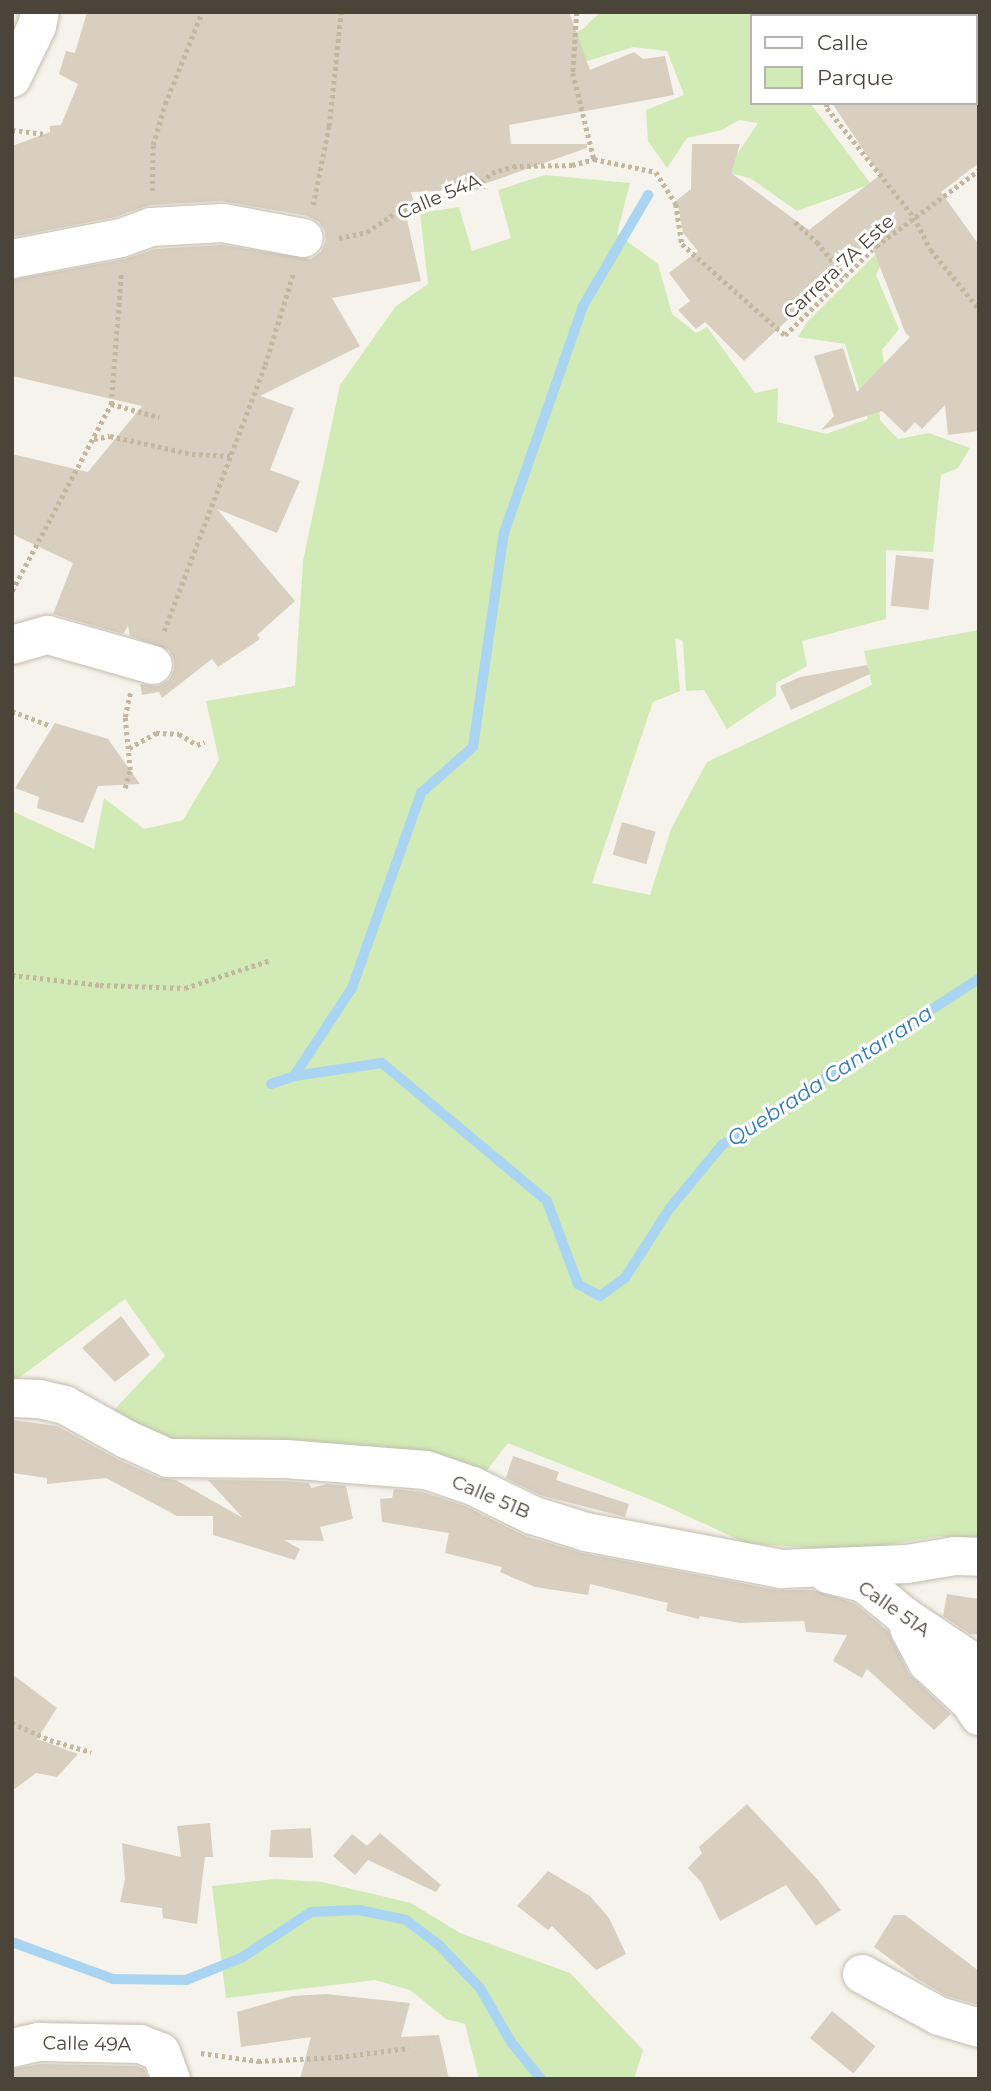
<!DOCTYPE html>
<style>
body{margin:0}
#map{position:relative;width:991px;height:2091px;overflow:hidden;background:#f6f3ec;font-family:Montserrat,sans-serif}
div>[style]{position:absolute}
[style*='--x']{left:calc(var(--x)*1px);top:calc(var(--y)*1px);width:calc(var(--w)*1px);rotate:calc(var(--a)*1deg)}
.green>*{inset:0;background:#d2eab5}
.stream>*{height:10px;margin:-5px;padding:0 5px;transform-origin:5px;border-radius:5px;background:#a9d4f2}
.building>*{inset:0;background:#d8cfc1;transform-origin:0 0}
.path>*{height:4.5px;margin-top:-2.25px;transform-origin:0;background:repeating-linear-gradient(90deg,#c4b79f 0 3.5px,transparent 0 7px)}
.roads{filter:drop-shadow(0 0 2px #c2bbae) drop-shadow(0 0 2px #c2bbae)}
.minor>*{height:38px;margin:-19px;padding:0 19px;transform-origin:19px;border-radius:19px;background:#fff}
span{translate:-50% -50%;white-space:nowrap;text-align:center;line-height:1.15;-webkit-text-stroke:6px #fff;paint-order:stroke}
.street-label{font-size:19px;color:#4b4439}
.water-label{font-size:21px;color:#2e7ab2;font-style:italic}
.frame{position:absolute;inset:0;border:14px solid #4b4439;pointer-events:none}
.legend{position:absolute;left:750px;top:14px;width:228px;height:91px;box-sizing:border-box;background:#fff;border:2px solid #b7b4b0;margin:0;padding:9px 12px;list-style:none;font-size:21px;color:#4b4439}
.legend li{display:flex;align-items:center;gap:14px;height:35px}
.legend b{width:35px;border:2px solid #b7b4b0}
</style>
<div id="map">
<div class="green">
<div style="clip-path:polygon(600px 12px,786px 12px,787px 16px,751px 16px,751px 103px,810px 103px,871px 184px,797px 211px,750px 178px,725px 172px,758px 123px,739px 120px,722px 130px,687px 138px,667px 168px,648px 141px,646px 110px,684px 95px,667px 51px,633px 47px,535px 77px,531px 58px,584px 28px)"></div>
<div style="clip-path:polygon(545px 175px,630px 183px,617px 234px,658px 264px,672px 314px,696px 333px,707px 327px,755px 393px,778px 388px,777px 422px,826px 434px,868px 419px,845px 344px,798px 337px,807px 322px,883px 247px,884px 258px,876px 275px,899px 329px,882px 350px,888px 394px,879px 404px,880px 420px,898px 439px,929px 433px,970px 448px,958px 468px,941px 475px,933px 552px,886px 550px,886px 619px,802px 641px,807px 666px,776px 683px,776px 696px,727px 729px,704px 690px,686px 691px,683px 641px,675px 638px,680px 691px,653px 702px,592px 883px,650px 895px,671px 829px,707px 762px,872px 685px,864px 651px,979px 630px,979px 1542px,939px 1536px,851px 1551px,746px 1543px,659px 1503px,508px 1443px,481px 1478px,176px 1444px,114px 1410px,165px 1356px,125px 1299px,12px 1383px,12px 811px,94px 849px,104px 798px,144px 829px,183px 820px,219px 760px,206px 701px,295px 686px,303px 561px,340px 385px,396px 306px,428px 284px,420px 213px,459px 207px,472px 251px,511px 238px,498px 190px)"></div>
<div style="clip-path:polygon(275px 1879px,322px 1882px,411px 1903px,460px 1933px,570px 1973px,643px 2050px,634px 2079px,479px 2079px,465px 2024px,446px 2019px,410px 1990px,375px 1980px,226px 1998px,212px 1886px)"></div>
</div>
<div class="stream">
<div style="--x:294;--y:1076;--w:105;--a:-56.6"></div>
<div style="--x:352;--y:988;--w:207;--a:-70.5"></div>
<div style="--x:421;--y:793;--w:69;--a:-41.5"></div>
<div style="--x:473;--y:747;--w:216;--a:-81.8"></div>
<div style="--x:504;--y:533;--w:240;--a:-70.8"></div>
<div style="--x:583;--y:306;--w:129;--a:-59.6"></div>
<div style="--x:271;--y:1084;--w:24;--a:-19"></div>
<div style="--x:294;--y:1076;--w:89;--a:-8.4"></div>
<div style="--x:382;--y:1063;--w:215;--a:39.9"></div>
<div style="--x:547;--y:1201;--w:89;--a:69.5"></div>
<div style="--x:578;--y:1284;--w:25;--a:29"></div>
<div style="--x:600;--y:1296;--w:31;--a:-36"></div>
<div style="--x:625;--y:1278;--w:83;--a:-57.3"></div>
<div style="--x:670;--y:1208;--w:82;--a:-50.5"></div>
<div style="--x:722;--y:1145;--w:306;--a:-32.9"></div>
<div style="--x:12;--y:1942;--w:108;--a:20.1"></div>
<div style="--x:113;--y:1979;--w:73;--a:0.8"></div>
<div style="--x:186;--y:1980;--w:59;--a:-21.8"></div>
<div style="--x:241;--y:1958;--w:84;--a:-33.3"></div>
<div style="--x:311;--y:1912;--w:48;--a:-2.4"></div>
<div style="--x:359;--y:1910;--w:48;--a:12"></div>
<div style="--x:406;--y:1920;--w:41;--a:37.1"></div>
<div style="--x:439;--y:1945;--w:59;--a:46.4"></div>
<div style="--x:480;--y:1988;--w:62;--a:60.1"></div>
<div style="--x:511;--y:2042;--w:48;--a:51"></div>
</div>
<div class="building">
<div style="clip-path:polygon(87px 12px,569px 12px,590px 70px,634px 52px,643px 59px,665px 56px,674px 95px,509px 125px,511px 144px,587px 144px,587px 148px,484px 184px,486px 189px,411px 192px,414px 203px,404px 206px,421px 281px,332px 298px,360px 346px,260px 396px,294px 408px,270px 470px,300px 481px,277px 533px,217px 509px,295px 601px,257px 635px,260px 639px,218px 667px,212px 659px,162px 698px,159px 692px,142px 695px,140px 684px,158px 686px,169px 680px,174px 670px,174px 660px,169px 650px,130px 636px,128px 626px,123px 634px,53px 614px,73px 563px,12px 534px,12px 454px,88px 472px,142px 406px,12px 376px,12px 280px,125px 259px,155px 249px,222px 245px,311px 259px,321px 252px,326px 241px,325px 231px,319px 222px,308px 216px,222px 201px,149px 205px,115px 217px,12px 237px,12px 146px,50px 132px,50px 126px,61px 125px,78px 84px,59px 74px,66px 51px,75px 53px)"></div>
<div style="clip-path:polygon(832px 103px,979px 103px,979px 163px,941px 192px,979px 245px,979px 431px,948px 435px,945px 405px,922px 429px,915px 422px,905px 433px,882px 411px,821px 430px,834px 416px,814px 356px,843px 348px,857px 392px,910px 337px,905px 332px,870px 241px,816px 286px,820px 289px,744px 361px,705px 322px,696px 329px,678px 310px,690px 301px,669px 273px,698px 251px,683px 233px,677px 200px,691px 189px,692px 144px,740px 144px,731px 173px,809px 230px,880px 175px)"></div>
<div style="left:896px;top:555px;width:38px;height:51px;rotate:6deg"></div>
<div style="clip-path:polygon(867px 665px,870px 674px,791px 710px,780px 686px,800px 677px)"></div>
<div style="clip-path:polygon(55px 723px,108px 739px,140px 784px,98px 786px,83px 823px,37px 808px,39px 797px,15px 788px)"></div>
<div style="left:622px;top:822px;width:35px;height:34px;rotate:16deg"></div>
<div style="clip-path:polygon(121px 1316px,150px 1355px,115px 1382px,82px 1348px)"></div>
<div style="clip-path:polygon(12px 1420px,57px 1426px,117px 1459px,159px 1478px,176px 1480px,243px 1518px,208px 1480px,285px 1481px,309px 1483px,311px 1488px,327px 1484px,346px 1486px,353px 1519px,320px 1527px,324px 1541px,284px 1540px,300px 1549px,295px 1560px,213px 1535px,213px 1516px,177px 1516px,106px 1478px,47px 1484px,47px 1478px,12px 1473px)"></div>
<div style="clip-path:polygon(513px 1456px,559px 1472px,556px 1480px,629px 1504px,625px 1517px,540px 1495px,506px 1478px)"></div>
<div style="clip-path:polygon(394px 1489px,422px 1492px,465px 1506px,525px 1536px,582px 1553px,777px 1590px,813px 1590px,854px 1603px,888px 1631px,909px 1674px,951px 1714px,934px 1730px,867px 1669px,862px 1678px,833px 1661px,847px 1635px,806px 1632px,804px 1621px,740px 1623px,700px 1616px,699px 1619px,666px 1611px,668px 1603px,590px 1584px,588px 1595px,535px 1587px,500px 1572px,502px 1567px,445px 1553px,449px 1533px,382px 1522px,380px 1499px,392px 1498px)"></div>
<div style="clip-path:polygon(947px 1594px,979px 1599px,979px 1635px,970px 1634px,943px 1616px)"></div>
<div style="clip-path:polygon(12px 1674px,57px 1708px,37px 1739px,78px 1754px,57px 1777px,36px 1773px,12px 1791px)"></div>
<div style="clip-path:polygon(747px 1804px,818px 1880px,841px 1910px,816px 1926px,786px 1885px,720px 1921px,701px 1882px,688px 1868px,702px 1853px,699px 1847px)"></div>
<div style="clip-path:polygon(210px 1823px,213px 1857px,205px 1857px,197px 1924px,163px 1918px,162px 1908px,120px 1902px,125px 1879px,122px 1843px,181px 1857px,177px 1826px)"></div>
<div style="clip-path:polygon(311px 1828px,313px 1858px,269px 1857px,271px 1830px)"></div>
<div style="clip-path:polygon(380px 1833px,441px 1885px,436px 1892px,368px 1860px,355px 1875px,333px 1856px,352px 1834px,367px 1846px)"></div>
<div style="clip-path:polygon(548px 1871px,590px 1896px,609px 1918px,626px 1954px,596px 1970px,552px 1926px,548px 1930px,517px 1906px)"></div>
<div style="clip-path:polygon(894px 1915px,905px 1915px,979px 1971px,979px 2005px,947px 1996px,916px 1978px,874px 1947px)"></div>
<div style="clip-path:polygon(326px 1994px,410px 2003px,401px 2037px,439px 2035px,449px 2079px,300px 2079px,311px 2037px,241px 2047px,237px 2012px,292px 1996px)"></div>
<div style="left:832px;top:2011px;width:56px;height:35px;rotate:39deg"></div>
<div style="clip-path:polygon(41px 2064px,136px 2066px,144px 2069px,148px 2079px,12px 2079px,12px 2069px)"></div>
</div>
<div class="path">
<div style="--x:577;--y:12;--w:61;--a:93.8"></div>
<div style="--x:573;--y:73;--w:89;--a:76.3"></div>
<div style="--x:867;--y:12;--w:4;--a:76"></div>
<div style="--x:827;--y:103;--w:5;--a:90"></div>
<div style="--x:827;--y:108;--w:139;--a:51.4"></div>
<div style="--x:914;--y:217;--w:37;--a:63"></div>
<div style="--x:931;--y:250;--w:76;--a:50.9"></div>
<div style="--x:12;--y:130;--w:31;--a:7"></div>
<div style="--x:152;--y:191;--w:46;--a:-88.8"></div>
<div style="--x:153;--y:145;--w:43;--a:-73.7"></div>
<div style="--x:165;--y:104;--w:99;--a:-68.1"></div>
<div style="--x:313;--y:205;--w:81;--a:-78.6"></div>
<div style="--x:329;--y:126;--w:115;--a:-84"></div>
<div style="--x:795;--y:222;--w:30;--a:42"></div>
<div style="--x:817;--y:242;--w:44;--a:50.5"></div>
<div style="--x:339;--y:238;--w:29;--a:-12"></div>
<div style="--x:367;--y:232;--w:36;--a:-34"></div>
<div style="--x:397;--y:212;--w:89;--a:-19.7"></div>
<div style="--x:481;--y:182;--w:14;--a:-39"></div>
<div style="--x:492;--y:173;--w:22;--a:-18"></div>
<div style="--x:513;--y:166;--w:59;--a:-1"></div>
<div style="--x:572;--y:165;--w:23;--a:-15"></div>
<div style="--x:594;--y:159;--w:63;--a:11.8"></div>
<div style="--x:656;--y:172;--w:38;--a:58"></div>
<div style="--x:676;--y:204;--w:40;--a:81.5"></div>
<div style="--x:682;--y:244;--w:137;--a:41.5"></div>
<div style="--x:785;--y:335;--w:127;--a:-44.4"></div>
<div style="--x:876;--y:246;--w:128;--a:-36.4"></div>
<div style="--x:111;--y:404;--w:50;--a:15.2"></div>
<div style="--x:94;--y:439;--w:16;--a:-11"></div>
<div style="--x:110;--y:436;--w:84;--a:12.4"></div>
<div style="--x:192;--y:454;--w:39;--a:3"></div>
<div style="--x:12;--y:591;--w:212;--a:-62.1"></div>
<div style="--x:111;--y:404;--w:130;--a:-85.6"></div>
<div style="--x:164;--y:631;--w:285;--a:-69.2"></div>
<div style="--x:265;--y:365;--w:98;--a:-72.9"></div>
<div style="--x:12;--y:711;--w:39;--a:21"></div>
<div style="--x:129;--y:748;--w:31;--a:-29"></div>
<div style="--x:156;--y:733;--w:23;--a:2"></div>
<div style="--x:179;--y:734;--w:21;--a:31"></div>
<div style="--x:197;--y:745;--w:8;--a:-23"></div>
<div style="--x:125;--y:788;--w:19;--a:-74"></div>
<div style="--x:130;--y:770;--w:53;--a:-95.4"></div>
<div style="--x:125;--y:717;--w:25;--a:-78"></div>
<div style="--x:12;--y:975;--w:89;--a:6.5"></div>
<div style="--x:100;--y:985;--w:85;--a:2"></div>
<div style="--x:185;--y:988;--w:90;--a:-18"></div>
<div style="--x:12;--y:1723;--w:42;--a:24.1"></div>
<div style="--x:50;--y:1740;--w:43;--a:16.3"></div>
<div style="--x:201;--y:2053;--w:58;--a:8"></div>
<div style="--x:258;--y:2061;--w:81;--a:-2.8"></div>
<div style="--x:339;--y:2057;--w:70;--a:-7.4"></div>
</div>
<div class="roads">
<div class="minor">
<div style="--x:12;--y:78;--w:58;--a:-64.3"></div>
<div style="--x:37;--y:26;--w:14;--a:-78"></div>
<div style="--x:12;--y:259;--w:111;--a:-10.9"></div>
<div style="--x:121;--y:238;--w:32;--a:-20"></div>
<div style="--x:151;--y:227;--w:72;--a:-3.2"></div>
<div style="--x:223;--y:223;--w:82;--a:10.5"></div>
<div style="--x:12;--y:645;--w:37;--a:-16"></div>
<div style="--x:48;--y:635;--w:109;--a:15.9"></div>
<div style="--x:12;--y:1398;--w:27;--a:2"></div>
<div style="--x:39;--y:1399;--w:27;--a:13"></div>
<div style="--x:65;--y:1405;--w:70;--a:29.1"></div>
<div style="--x:126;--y:1439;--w:46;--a:24.3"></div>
<div style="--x:168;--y:1458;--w:118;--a:0.5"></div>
<div style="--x:286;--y:1459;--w:140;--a:4.5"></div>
<div style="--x:426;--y:1470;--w:50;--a:18.8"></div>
<div style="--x:473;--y:1486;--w:66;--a:26.2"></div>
<div style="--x:532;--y:1515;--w:57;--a:17.5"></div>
<div style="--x:586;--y:1532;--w:198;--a:10.7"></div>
<div style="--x:781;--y:1569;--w:126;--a:-2.3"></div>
<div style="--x:907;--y:1564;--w:49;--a:-9.5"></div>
<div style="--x:955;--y:1556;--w:24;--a:2"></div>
<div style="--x:828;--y:1574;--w:37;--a:14"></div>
<div style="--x:864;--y:1583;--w:52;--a:39.5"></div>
<div style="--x:904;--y:1616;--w:90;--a:33.7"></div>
<div style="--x:909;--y:1628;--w:40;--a:62"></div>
<div style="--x:928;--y:1663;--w:57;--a:42.9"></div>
<div style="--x:970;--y:1702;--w:17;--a:57"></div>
<div style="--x:862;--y:1974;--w:88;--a:28.6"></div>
<div style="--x:939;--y:2016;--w:42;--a:16.7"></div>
<div style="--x:12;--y:2048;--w:28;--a:-13"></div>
<div style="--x:39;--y:2042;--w:101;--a:1.1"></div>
<div style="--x:140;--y:2044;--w:22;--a:21"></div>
<div style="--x:161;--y:2052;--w:29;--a:70"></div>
</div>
</div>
<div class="street-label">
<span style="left:439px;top:197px;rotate:-23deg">Calle 54A</span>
<span style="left:839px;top:267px;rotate:-43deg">Carrera 7A Este</span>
<span style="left:491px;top:1497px;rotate:23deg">Calle 51B</span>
<span style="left:894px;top:1609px;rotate:35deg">Calle 51A</span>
<span style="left:87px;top:2044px;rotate:1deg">Calle 49A</span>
</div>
<div class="water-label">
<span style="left:830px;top:1076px;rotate:-33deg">Quebrada Cantarrana</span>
</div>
<div class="frame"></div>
<ul class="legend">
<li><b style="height:9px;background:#fff"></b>Calle</li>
<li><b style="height:19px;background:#d2eab5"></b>Parque</li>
</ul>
</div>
